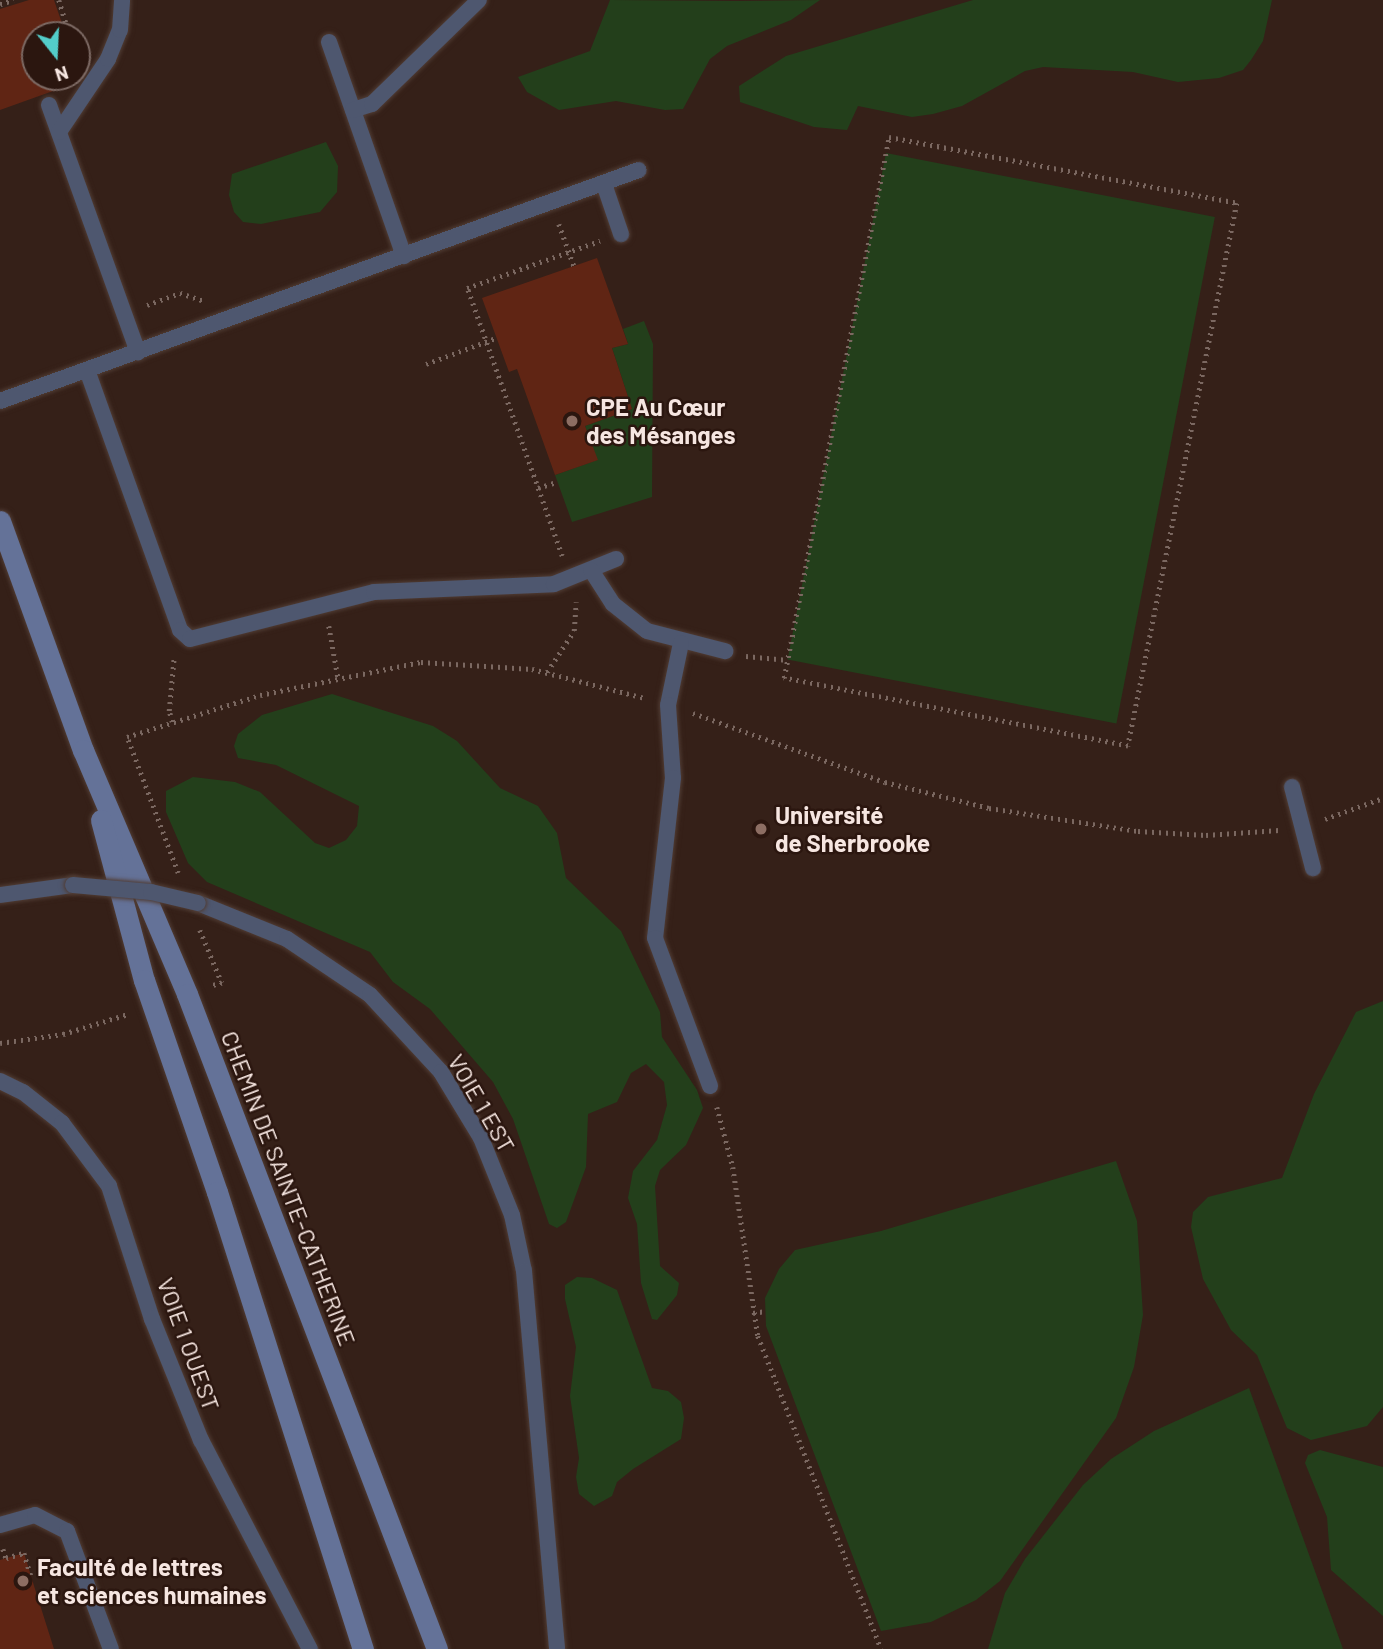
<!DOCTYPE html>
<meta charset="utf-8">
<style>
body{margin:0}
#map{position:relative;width:1383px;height:1649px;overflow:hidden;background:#352018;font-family:Barlow,sans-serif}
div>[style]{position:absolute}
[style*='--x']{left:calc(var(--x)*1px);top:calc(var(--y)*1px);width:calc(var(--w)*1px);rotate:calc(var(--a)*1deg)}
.green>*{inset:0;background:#233f1b;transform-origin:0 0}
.building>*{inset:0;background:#602514}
.path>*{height:4.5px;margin-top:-2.25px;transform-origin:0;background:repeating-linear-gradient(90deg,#7b6861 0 2px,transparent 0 7px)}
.roads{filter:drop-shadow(0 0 2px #503c34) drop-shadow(0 0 2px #503c34)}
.lane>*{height:16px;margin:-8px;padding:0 8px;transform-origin:8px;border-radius:8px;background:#4e576f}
.secondary>*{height:21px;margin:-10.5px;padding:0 10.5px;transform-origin:10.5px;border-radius:10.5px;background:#647298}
.bridges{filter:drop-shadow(0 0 2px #503c34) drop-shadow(0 0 2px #503c34)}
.lane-bridge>*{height:16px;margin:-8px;padding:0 8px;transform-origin:8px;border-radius:8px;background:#4e576f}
.dots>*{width:19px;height:19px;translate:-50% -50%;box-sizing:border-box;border:4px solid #2b160f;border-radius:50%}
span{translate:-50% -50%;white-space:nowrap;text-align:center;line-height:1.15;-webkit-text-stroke:5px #2b160f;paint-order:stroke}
.poi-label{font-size:24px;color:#f6e6e1;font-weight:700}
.left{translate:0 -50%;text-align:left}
.street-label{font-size:24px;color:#f6e6e1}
.north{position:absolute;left:21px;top:21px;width:70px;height:70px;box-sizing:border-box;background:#2b160f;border:2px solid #7c6963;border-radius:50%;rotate:162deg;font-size:19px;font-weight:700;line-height:28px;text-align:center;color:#f6e6e1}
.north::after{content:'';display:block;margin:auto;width:24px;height:32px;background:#53cdc9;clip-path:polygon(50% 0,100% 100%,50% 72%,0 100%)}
</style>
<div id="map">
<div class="green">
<div style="clip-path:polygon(610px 0,735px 1px,820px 0,791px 20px,727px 46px,710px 59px,683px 109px,665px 110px,616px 101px,559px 110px,527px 92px,518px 77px,590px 51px)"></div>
<div style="clip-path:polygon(973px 0,1272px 0,1263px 41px,1251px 60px,1243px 70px,1219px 78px,1178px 82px,1133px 72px,1043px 67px,1025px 71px,962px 106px,933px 114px,912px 117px,858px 106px,847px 130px,814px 127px,740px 102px,739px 86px,786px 56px)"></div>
<div style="clip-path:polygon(326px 142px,338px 166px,337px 192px,320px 212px,261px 224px,243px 222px,234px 212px,229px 195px,232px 174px)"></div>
<div style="left:886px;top:153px;width:335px;height:516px;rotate:11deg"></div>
<div style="clip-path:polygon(644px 321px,653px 344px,652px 497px,572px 522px,555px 475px,597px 460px,585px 426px,632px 409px,612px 348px,628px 344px,623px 329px)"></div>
<div style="clip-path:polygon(332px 694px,433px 726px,457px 741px,500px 788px,538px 806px,557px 833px,566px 878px,621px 931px,660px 1012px,662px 1037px,697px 1090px,703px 1108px,686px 1145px,660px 1170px,655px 1186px,660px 1266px,679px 1283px,677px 1295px,657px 1320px,652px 1319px,641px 1283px,637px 1224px,628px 1198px,633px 1171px,657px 1140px,667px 1105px,664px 1082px,646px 1064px,631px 1073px,617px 1102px,588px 1114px,586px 1167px,566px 1222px,557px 1228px,549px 1224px,513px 1119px,493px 1082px,430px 1009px,393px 982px,370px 952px,207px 882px,188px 863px,166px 812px,166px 791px,193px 777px,235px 782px,260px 792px,315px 843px,329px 848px,346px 840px,357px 826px,359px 806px,276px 765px,238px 758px,234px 746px,238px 734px,262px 715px)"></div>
<div style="clip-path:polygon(1383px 1001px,1383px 1407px,1367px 1426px,1311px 1440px,1287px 1428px,1257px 1355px,1231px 1330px,1203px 1279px,1191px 1227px,1193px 1212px,1208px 1197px,1282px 1178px,1314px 1094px,1356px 1012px)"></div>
<div style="clip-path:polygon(1116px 1161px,1137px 1221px,1143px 1315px,1134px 1367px,1116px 1418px,1000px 1581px,976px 1600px,931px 1622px,881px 1631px,766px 1326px,765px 1298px,779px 1269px,795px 1250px,881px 1231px)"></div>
<div style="clip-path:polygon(577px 1277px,592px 1278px,617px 1290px,652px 1388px,668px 1391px,681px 1402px,684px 1418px,681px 1439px,633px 1469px,617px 1482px,612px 1496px,594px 1506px,579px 1494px,576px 1477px,579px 1458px,570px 1396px,576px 1347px,565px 1299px,565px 1285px)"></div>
<div style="clip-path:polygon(1249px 1388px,1343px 1649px,988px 1649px,1005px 1593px,1025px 1559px,1083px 1485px,1111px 1459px,1154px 1431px)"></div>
<div style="clip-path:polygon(1320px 1450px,1383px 1467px,1383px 1616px,1331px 1570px,1327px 1517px,1305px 1463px,1308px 1455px)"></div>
</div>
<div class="building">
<div style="clip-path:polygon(29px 0,54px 0,66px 35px,35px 35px,35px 77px,77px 77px,77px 70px,81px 81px,0 110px,0 9px)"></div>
<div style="clip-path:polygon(597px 258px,628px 344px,612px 348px,632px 409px,585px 426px,598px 460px,555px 475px,517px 369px,509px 372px,482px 298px)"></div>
<div style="clip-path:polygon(24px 1553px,35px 1589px,54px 1649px,0 1649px,0 1560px)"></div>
</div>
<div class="path">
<div style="--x:59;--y:0;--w:37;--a:73"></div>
<div style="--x:0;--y:4;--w:14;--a:-17"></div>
<div style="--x:889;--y:137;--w:354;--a:10.7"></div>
<div style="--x:1237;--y:203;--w:554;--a:101.35"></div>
<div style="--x:1128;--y:746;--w:351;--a:-168.8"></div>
<div style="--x:784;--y:678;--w:551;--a:-79.02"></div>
<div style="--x:559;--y:224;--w:45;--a:70.3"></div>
<div style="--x:147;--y:305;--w:35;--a:-20"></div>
<div style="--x:180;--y:293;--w:26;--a:18"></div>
<div style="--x:426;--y:364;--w:75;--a:-20.4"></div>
<div style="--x:538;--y:488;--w:20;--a:-18"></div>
<div style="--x:562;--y:556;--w:284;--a:-109.5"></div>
<div style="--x:467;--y:288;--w:141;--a:-19.5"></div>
<div style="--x:329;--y:626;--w:52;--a:80"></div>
<div style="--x:746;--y:656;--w:42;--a:5.4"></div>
<div style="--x:547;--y:672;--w:49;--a:-56.6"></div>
<div style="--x:574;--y:631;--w:29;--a:-86"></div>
<div style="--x:693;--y:713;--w:204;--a:19.8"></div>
<div style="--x:885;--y:782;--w:107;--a:14"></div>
<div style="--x:989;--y:808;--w:151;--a:8.8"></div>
<div style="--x:1138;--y:831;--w:68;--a:3.4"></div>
<div style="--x:1206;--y:835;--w:73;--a:-3.9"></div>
<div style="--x:172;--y:722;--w:11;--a:-105"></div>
<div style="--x:169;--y:711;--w:54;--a:-84.7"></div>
<div style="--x:1325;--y:819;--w:62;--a:-19.9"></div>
<div style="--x:178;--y:873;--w:145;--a:-110.6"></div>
<div style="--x:127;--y:737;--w:139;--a:-17.5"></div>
<div style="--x:260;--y:695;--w:164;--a:-11.6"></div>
<div style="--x:421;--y:662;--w:111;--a:3.6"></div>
<div style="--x:532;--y:669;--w:117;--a:14.4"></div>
<div style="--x:200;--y:930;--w:57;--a:67.5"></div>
<div style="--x:222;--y:983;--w:11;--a:165"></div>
<div style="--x:0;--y:1043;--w:64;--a:-8.1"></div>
<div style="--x:63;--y:1034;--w:68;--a:-17.1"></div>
<div style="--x:717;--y:1107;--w:62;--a:75.1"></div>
<div style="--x:733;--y:1167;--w:171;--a:81.6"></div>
<div style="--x:758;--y:1336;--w:336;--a:68.5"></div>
<div style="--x:753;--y:1313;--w:13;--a:-9"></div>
<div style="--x:3;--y:1549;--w:9;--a:72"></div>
<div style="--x:6;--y:1558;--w:19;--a:-16"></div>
<div style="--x:24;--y:1553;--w:27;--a:73"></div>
</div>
<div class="roads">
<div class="lane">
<div style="--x:329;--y:42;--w:227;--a:70.7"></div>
<div style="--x:49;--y:105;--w:263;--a:70.2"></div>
<div style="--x:353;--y:110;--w:20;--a:-18"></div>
<div style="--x:372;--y:104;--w:149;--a:-44.2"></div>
<div style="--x:59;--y:132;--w:88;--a:-56.1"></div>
<div style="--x:108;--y:59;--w:31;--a:-68"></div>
<div style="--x:120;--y:30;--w:30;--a:-86"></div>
<div style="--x:604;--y:184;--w:53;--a:71.2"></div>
<div style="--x:87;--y:370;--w:276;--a:70.3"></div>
<div style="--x:180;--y:630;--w:13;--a:42"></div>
<div style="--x:190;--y:639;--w:190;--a:-14.3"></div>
<div style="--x:374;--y:592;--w:180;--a:-2.5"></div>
<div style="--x:554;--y:584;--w:67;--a:-22"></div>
<div style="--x:0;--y:401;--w:679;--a:-19.88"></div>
<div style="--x:591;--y:570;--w:40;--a:57.1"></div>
<div style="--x:613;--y:604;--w:43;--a:38.5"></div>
<div style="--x:647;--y:631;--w:81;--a:14.4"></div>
<div style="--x:681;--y:643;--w:63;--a:101.8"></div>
<div style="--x:668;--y:705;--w:73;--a:86.1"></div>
<div style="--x:673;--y:778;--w:161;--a:96.4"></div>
<div style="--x:655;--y:938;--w:158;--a:69.6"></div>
<div style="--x:1292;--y:787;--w:84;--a:75.5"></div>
<div style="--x:0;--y:895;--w:74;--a:-7.8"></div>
<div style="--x:198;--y:903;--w:96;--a:22"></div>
<div style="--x:287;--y:939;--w:100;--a:34"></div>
<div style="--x:370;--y:995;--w:105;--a:47.3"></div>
<div style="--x:441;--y:1072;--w:77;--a:58.8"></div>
<div style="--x:481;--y:1138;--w:83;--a:68.1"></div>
<div style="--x:512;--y:1215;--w:57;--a:77.9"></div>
<div style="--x:524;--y:1271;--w:379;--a:85"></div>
<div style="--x:0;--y:1081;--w:25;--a:26"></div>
<div style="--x:23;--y:1092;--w:50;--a:38.5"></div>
<div style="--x:62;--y:1123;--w:79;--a:53.3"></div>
<div style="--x:109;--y:1186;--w:140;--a:72.1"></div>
<div style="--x:152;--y:1319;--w:131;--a:68"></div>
<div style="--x:201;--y:1440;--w:236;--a:62.5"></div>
<div style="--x:0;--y:1525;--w:36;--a:-16"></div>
<div style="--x:35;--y:1515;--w:36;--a:27"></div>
<div style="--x:67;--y:1531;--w:126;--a:69.6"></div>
</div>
<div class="secondary">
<div style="--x:0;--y:521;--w:244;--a:70.1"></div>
<div style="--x:83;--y:750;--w:265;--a:66.9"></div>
<div style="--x:187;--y:994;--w:701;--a:69.11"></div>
<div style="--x:101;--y:820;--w:166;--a:75"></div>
<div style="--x:144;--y:980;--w:224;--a:71"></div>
<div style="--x:217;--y:1192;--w:480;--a:72.3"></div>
</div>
</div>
<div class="bridges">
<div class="lane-bridge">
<div style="--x:73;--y:885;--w:78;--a:5.1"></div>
<div style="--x:151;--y:892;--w:48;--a:13.2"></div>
</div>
</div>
<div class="dots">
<div style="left:572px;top:421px;background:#8d6e63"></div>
<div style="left:761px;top:829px;background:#8d6e63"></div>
<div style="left:23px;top:1581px;background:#8d6e63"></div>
</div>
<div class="poi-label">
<span class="left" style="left:586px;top:421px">CPE Au Cœur<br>des Mésanges</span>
<span class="left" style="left:775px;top:829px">Université<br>de Sherbrooke</span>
<span class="left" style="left:37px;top:1581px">Faculté de lettres<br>et sciences humaines</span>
</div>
<div class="street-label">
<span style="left:482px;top:1103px;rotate:60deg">VOIE 1 EST</span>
<span style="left:289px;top:1188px;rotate:69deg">CHEMIN DE SAINTE-CATHERINE</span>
<span style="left:189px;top:1344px;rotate:70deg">VOIE 1 OUEST</span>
</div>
<div class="north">N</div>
</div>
